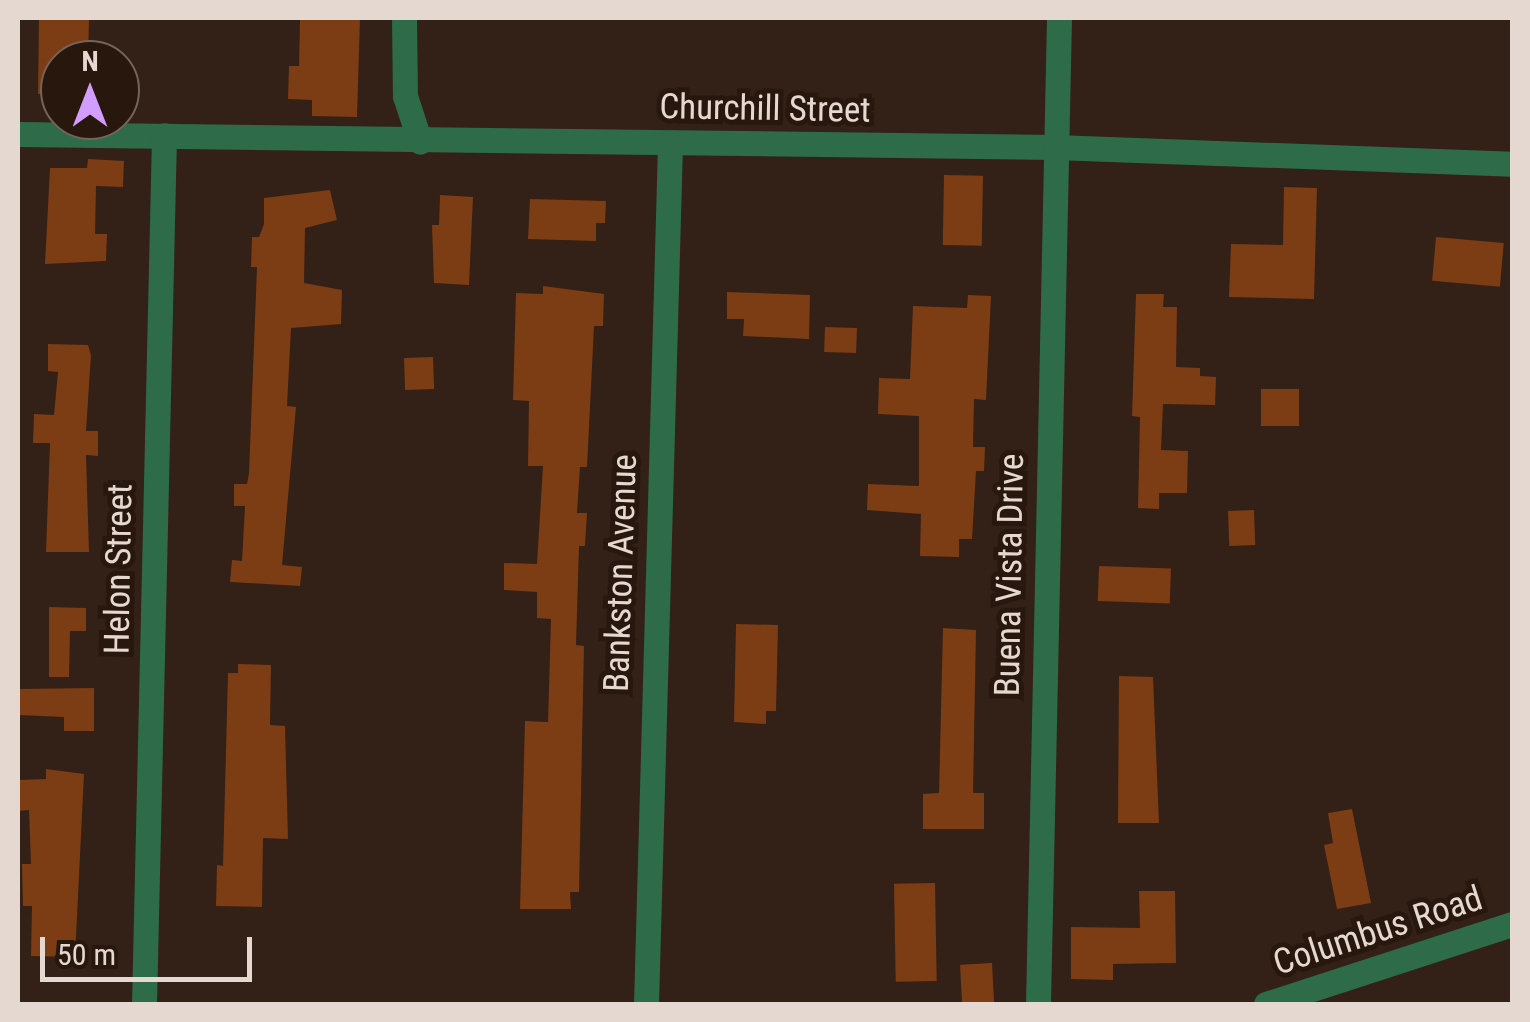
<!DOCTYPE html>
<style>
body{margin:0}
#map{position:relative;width:1530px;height:1022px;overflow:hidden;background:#332016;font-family:"Roboto Condensed",sans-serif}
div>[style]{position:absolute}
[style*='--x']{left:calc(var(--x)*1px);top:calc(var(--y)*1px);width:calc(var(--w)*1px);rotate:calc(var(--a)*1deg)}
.building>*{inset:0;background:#7c3c14;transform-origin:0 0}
.minor>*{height:25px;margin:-12.5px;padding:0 12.5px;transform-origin:12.5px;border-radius:12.5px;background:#2e6b49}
span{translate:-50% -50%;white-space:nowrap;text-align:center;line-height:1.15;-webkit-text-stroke:10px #28170d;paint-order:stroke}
.street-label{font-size:35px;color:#e5d8d1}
.frame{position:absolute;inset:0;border:20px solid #e5d8d1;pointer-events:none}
.north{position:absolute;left:40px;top:40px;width:100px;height:100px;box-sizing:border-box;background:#28170d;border:2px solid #74645b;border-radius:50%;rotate:0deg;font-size:28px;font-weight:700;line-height:40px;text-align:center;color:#e5d8d1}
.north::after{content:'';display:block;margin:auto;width:35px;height:45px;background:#d29dfd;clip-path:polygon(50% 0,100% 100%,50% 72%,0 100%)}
.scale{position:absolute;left:40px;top:937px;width:212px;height:45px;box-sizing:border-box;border:5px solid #e5d8d1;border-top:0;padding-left:12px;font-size:30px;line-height:35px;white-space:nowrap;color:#e5d8d1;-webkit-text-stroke:8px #28170d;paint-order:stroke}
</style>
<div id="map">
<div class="building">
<div style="clip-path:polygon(39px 18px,89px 19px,88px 60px,60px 60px,60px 94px,38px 94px)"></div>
<div style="clip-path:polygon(360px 18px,357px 117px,312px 116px,312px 100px,288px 99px,289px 66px,299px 66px,300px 19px)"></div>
<div style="clip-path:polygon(88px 159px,124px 161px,123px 187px,96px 186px,95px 234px,107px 234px,106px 261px,45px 264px,50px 168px,87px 168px)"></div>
<div style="left:944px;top:175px;width:39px;height:70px;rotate:1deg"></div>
<div style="clip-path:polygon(1284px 187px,1317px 188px,1314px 299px,1229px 297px,1231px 244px,1283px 245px)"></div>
<div style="clip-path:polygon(330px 190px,337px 220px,305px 228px,304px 283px,342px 290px,341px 324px,291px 328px,287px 406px,296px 407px,282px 565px,302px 567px,300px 586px,230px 582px,232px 560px,242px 561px,245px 506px,234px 506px,234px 484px,247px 484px,249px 473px,257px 267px,251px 267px,252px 237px,259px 237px,264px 224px,264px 198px)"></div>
<div style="clip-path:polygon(440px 195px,473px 197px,469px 285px,434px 283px,432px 225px,439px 225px)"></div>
<div style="clip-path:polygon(530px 199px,606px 201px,605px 223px,596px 223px,596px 241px,528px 239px)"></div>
<div style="left:1436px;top:237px;width:68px;height:44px;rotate:5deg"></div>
<div style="clip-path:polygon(543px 286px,604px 294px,603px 326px,594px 326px,587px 467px,580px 467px,577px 513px,587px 513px,585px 546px,579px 546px,576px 645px,584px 646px,579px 892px,570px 892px,571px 909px,520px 909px,525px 721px,548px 722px,551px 619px,537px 618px,537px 592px,504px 590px,504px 563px,537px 564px,543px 466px,528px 466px,529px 401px,513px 400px,516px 293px,543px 294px)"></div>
<div style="clip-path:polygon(727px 292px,810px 295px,809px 339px,743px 336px,744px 319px,727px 319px)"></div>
<div style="clip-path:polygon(1136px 294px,1164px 294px,1163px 307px,1177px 307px,1176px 367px,1200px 368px,1200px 376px,1216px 377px,1215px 405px,1163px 404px,1161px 450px,1188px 451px,1187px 493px,1159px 493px,1159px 509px,1138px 508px,1140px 417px,1132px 416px)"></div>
<div style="clip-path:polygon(968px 295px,991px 296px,986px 400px,974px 399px,973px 447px,985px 447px,984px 471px,976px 471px,972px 539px,959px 539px,959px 557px,920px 556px,921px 514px,867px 510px,868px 484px,919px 486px,919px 416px,878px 414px,879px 378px,910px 379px,913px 306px,967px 308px)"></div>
<div style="left:825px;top:327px;width:32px;height:25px;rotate:2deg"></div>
<div style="clip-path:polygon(48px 344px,88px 345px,91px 355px,86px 431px,98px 431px,98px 456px,86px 455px,89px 552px,46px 552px,50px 443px,33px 443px,34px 414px,54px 415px,58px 372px,48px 371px)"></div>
<div style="left:433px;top:357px;width:32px;height:29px;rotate:88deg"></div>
<div style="left:1261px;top:389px;width:38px;height:37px"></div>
<div style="left:1254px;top:510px;width:35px;height:26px;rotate:88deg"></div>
<div style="left:1099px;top:566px;width:72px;height:35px;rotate:2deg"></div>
<div style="clip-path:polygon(49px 607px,86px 608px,86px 631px,70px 631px,69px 677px,49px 677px)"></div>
<div style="clip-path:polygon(736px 624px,778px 625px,776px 711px,766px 711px,766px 724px,734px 722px)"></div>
<div style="clip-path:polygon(943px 628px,976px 630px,973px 793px,984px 793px,984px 829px,923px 829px,923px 794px,939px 793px)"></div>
<div style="clip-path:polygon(238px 664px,271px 665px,270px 725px,285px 726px,288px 839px,263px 838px,262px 907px,216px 906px,217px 865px,223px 866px,228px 673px,238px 673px)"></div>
<div style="clip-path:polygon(1119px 676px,1153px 677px,1159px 823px,1118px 823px)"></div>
<div style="clip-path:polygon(94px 688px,94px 731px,64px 731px,64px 717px,19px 715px,19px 689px)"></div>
<div style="clip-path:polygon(46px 769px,84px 774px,75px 957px,31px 956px,32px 906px,23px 906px,22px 864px,31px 864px,29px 810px,18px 811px,18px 780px,46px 779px)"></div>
<div style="clip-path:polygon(1352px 809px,1371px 903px,1337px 909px,1324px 845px,1333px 843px,1328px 813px)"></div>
<div style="left:935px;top:883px;width:98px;height:41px;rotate:89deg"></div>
<div style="clip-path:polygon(1139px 891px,1175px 891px,1176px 963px,1113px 964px,1113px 980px,1071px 979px,1071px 927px,1140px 928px)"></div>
<div style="left:992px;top:963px;width:41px;height:32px;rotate:87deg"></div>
</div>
<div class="minor">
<div style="--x:404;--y:18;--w:78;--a:89.3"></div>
<div style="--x:405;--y:96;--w:48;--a:71.9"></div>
<div style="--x:18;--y:134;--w:1037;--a:0.72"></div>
<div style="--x:1055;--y:147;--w:457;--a:2.1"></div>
<div style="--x:144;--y:1004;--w:869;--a:-88.68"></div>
<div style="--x:646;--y:1004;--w:861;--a:-88.4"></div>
<div style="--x:1038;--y:1004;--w:986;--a:-88.78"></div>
<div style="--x:1266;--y:1004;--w:259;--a:-18"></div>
</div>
<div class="street-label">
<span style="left:765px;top:109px;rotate:1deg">Churchill Street</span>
<span style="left:119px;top:569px;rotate:-89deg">Helon Street</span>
<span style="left:621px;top:573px;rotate:-88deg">Bankston Avenue</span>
<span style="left:1010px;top:575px;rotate:-89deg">Buena Vista Drive</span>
<span style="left:1378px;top:931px;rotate:-18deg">Columbus Road</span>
</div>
<div class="frame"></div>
<div class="north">N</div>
<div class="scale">50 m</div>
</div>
